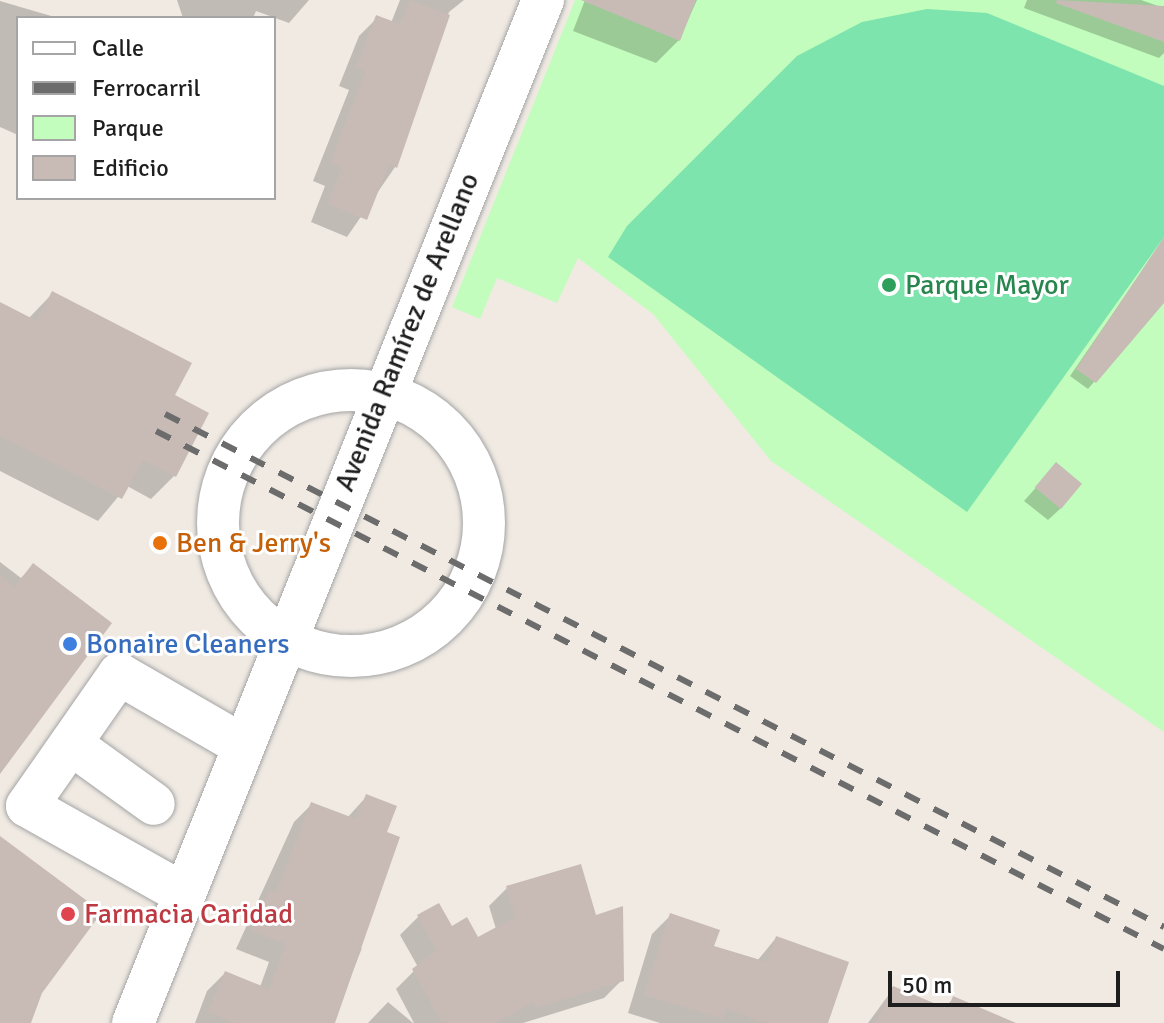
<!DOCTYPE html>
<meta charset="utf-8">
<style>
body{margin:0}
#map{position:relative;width:1164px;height:1023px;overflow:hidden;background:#f0eae3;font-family:Signika,sans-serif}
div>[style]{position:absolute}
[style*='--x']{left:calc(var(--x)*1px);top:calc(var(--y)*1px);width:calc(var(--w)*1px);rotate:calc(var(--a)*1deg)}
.park>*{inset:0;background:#c2fdbd}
.pitch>*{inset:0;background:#7ce4ac}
.shadow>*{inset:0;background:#0003}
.building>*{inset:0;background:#c8bbb6;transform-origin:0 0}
.roads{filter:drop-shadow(0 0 2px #a5a5a5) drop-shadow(0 0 2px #a5a5a5)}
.minor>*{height:42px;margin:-21px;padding:0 21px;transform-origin:21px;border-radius:21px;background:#fff}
.minor>.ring{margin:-21px;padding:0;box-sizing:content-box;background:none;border:42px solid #fff;border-radius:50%}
.rail>*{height:6px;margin-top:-3px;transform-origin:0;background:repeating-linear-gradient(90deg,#6c6c6c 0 16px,transparent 0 32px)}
.dots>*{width:22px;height:22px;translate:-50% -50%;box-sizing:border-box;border:4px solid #fff;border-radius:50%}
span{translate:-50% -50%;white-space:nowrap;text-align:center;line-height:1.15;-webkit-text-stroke:6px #fff;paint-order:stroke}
.leisure-label{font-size:28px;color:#27864d}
.left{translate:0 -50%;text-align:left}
.street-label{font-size:28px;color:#1e1e1e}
.food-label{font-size:28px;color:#c56008}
.shop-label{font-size:28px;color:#366cbe}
.health-label{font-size:28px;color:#be3a42}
.legend{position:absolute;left:16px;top:16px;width:260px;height:184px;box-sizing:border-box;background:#fff;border:2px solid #a5a5a5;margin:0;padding:10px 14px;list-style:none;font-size:24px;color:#1e1e1e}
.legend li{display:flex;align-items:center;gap:16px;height:40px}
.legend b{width:40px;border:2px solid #a5a5a5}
.scale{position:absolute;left:888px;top:971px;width:232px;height:36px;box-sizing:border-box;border:4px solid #1e1e1e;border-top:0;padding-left:10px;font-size:24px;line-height:28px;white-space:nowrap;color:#1e1e1e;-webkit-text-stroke:6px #fff;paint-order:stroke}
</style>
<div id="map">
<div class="park">
<div style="clip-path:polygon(575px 0,1164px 0,1164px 732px,771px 461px,653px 314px,578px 258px,557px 303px,497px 278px,480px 319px,452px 307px)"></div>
</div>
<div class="pitch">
<div style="clip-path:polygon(927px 9px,987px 13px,1164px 86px,1164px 237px,967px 512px,608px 257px,627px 226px,797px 56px,862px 22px)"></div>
</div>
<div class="shadow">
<div style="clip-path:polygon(177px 0,309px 0,289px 23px,256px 11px,253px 18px,183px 18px)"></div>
<div style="clip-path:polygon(400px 0,464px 0,449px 12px,395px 167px,347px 237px,311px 222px,325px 186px,313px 181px,349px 90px,339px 86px,359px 36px,377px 18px,391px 23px)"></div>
<div style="clip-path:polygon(585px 0,697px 0,679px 40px,656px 63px,573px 31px)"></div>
<div style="clip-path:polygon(1027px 0,1141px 0,1164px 8px,1164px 53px,1159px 58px,1024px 8px)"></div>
<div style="clip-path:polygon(0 1px,58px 18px,18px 18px,18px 135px,0 127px)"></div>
<div style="clip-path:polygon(1164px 239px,1164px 299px,1088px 389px,1070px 376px)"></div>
<div style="clip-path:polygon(52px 294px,172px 396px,174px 476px,151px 499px,127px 486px,98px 521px,0 471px,0 304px,28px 319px)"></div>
<div style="clip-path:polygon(1056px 465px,1060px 509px,1048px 520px,1024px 501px)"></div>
<div style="clip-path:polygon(0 562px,21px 578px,33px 565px,0 771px)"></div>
<div style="clip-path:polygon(367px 796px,384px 833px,354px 952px,362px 948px,332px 1023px,195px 1023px,207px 991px,225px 973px,260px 987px,269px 962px,236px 949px,294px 822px,312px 804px,347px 818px)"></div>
<div style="clip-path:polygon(507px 888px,594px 917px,622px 980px,604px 998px,523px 1023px,414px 1023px,396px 989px,418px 967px,400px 935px,418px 917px,477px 939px,496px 929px,489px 906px)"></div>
<div style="clip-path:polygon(670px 916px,711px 947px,757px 961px,776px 938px,826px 1023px,660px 1023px,628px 1013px,652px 934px)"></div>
<div style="clip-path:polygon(893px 989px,943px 1009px,953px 999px,1011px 1023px,868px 1023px)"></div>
<div style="clip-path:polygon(388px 1002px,413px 1023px,368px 1023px)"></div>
</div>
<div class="building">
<div style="clip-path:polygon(410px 0,450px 15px,397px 168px,389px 164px,367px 220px,328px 204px,342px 168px,330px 163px,365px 72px,356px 68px,376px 15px,400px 24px)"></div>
<div style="clip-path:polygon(581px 0,696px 0,680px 41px)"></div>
<div style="clip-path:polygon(1057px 0,1164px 6px,1164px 42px,1056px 3px)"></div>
<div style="clip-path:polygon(1164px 237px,1164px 303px,1096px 383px,1076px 369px)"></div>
<div style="clip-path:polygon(52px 291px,192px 363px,175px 395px,209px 413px,176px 477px,143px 460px,122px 499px,0 436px,0 302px,37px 321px)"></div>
<div style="left:1056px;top:462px;width:34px;height:33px;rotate:40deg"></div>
<div style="clip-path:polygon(33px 563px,112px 623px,0 774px,0 575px,15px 587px)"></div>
<div style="clip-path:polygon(366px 794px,397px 806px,387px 832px,400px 837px,335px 1023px,234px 1023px,208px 1012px,225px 971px,269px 989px,286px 944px,252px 931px,269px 890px,276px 892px,311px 802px,356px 819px)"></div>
<div style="clip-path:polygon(0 836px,102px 912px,42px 993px,31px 1023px,0 1023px)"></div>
<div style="clip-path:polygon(581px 864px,596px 915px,623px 906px,624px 981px,536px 1008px,533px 1002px,496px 1023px,442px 1023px,412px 969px,436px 951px,417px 915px,439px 903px,452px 926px,467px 917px,478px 937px,515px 917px,506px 886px)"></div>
<div style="clip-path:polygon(670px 913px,720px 930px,714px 946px,767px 962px,776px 936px,849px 962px,828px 1023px,764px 1023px,726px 1009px,723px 1019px,644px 995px)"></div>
<div style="clip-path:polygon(893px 986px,948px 1009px,953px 996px,1016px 1023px,875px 1023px)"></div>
</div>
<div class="roads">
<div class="minor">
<div class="ring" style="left:218px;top:390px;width:224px;height:224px"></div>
<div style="--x:71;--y:744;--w:102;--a:35.9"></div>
<div style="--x:184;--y:894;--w:180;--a:-150.7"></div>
<div style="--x:27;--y:806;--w:161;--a:-55.1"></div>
<div style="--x:119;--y:674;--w:142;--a:30"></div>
<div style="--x:133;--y:1023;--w:1102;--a:-68.16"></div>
</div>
</div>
<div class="rail">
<div style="--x:165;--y:414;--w:1123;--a:27.18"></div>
<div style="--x:156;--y:431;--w:1133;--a:27.2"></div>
</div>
<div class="dots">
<div style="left:889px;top:285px;background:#2e9e5b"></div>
<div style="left:160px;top:543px;background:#e8710a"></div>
<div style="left:70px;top:644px;background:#3f7fe0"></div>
<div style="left:68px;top:914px;background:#e0444e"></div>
</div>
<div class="leisure-label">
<span class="left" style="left:905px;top:285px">Parque Mayor</span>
</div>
<div class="street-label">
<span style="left:407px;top:332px;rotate:-68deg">Avenida Ramírez de Arellano</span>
</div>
<div class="food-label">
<span class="left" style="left:176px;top:543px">Ben &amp; Jerry's</span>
</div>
<div class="shop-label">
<span class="left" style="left:86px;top:644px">Bonaire Cleaners</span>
</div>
<div class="health-label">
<span class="left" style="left:84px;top:914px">Farmacia Caridad</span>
</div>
<ul class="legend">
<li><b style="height:10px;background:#fff"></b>Calle</li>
<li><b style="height:10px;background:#6c6c6c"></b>Ferrocarril</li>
<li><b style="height:22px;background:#c2fdbd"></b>Parque</li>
<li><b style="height:22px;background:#c8bbb6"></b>Edificio</li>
</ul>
<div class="scale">50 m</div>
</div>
